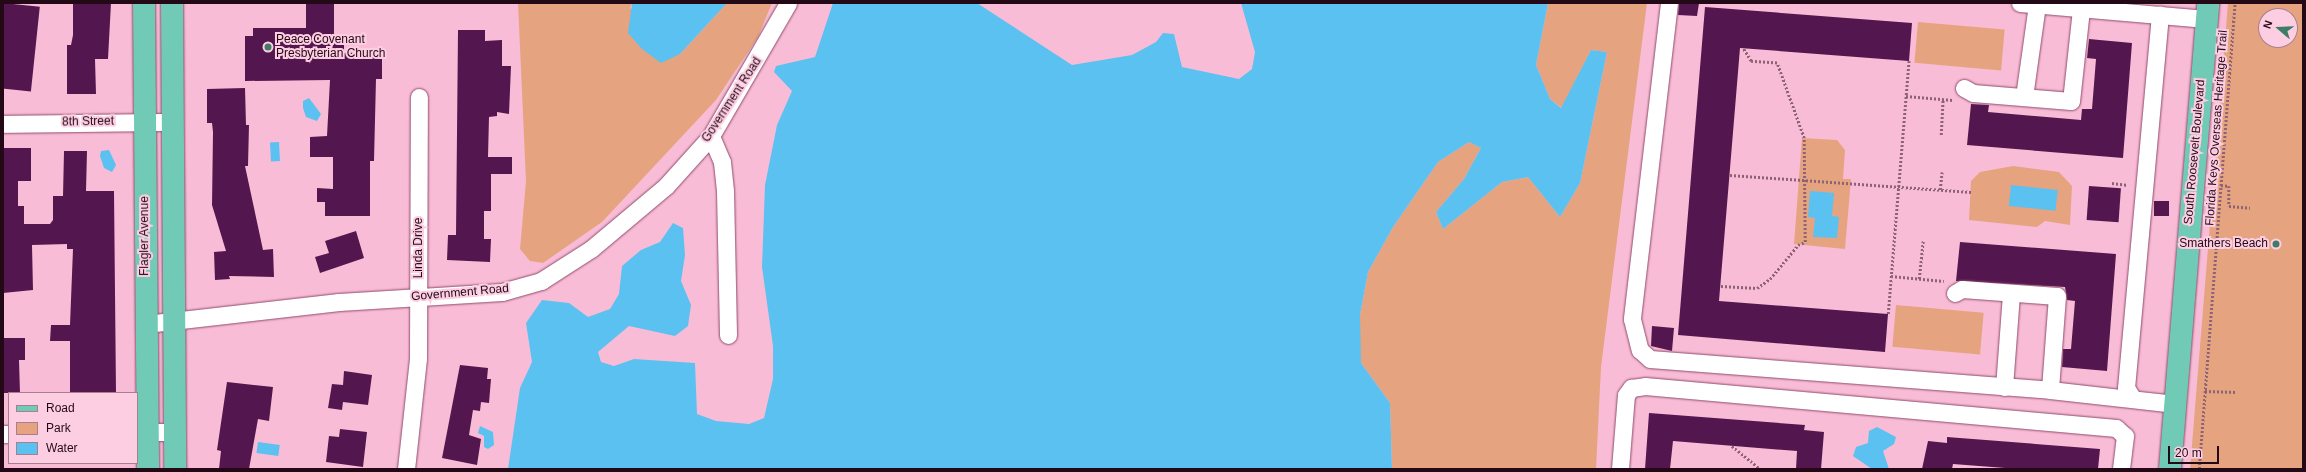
<!DOCTYPE html>
<style>
body{margin:0}
#map{position:relative;width:2306px;height:472px;overflow:hidden;background:#f9bcd6;font-family:Helvetica,sans-serif}
div>[style]{position:absolute}
[style*='--x']{left:calc(var(--x)*1px);top:calc(var(--y)*1px);width:calc(var(--w)*1px);rotate:calc(var(--a)*1deg)}
.green>*{inset:0;background:#e5a47f;transform-origin:0 0}
.water>*{inset:0;background:#5bc1f0;transform-origin:0 0}
.building>*{inset:0;background:#54164f;transform-origin:0 0}
.path>*{height:2.5px;margin-top:-1.25px;transform-origin:0;background:repeating-linear-gradient(90deg,#8d6275 0 2px,transparent 0 4px)}
.roads{filter:drop-shadow(0 0 1px #8f4d6d) drop-shadow(0 0 1px #8f4d6d)}
.minor>*{height:17px;margin:-8.5px;padding:0 8.5px;transform-origin:8.5px;border-radius:8.5px;background:#fff}
.major>*{height:22px;margin:-11px;padding:0 11px;transform-origin:11px;border-radius:11px;background:#71cab6}
.dots>*{width:11px;height:11px;translate:-50% -50%;box-sizing:border-box;border:2px solid #fdcee2;border-radius:50%}
span{translate:-50% -50%;white-space:nowrap;text-align:center;line-height:1.15;-webkit-text-stroke:4px #fdcee2;paint-order:stroke}
.poi-label{font-size:12px;color:#230916}
.left{translate:0 -50%;text-align:left}
.right{translate:-100% -50%;text-align:right}
.street-label{font-size:12px;color:#230916}
.frame{position:absolute;inset:0;border:4px solid #230916;pointer-events:none}
.legend{position:absolute;left:8px;top:392px;width:130px;height:72px;box-sizing:border-box;background:#fdcee2;border:1px solid #a67f90;margin:0;padding:5px 7px;list-style:none;font-size:12px;color:#230916}
.legend li{display:flex;align-items:center;gap:8px;height:20px}
.legend b{width:20px;border:1px solid #a67f90}
.north{position:absolute;left:2258px;top:8px;width:40px;height:40px;box-sizing:border-box;background:#fdcee2;border:1px solid #a67f90;border-radius:50%;rotate:289deg;font-size:11px;font-weight:700;line-height:16px;text-align:center;color:#230916}
.north::after{content:'';display:block;margin:auto;width:14px;height:18px;background:#3e7c68;clip-path:polygon(50% 0,100% 100%,50% 72%,0 100%)}
.scale{position:absolute;left:2168px;top:446px;width:51px;height:18px;box-sizing:border-box;border:2px solid #230916;border-top:0;padding-left:5px;font-size:12px;line-height:14px;white-space:nowrap;color:#230916;-webkit-text-stroke:3px #fdcee2;paint-order:stroke}
</style>
<div id="map">
<div class="green">
<div style="clip-path:polygon(518px 3px,632px 3px,630px 8px,680px 54px,727px 3px,772px 3px,758px 37px,716px 100px,602px 222px,543px 263px,530px 261px,520px 249px,526px 181px)"></div>
<div style="clip-path:polygon(1548px 3px,1647px 3px,1601px 367px,1596px 469px,1392px 469px,1390px 403px,1361px 363px,1359px 345px,1360px 315px,1368px 272px,1393px 227px,1438px 162px,1469px 142px,1481px 148px,1464px 179px,1436px 212px,1443px 229px,1502px 182px,1528px 177px,1560px 217px,1580px 183px,1607px 52px,1591px 50px,1562px 108px,1550px 99px,1536px 65px)"></div>
<div style="clip-path:polygon(evenodd,2228px 3px,2303px 3px,2303px 469px,2190px 469px,2228px 3px,2266px 16px,2290px 16px,2290px 40px,2266px 40px,2266px 16px)"></div>
<div style="left:1918px;top:22px;width:87px;height:41px;rotate:5deg"></div>
<div style="clip-path:polygon(1802px 138px,1837px 140px,1845px 150px,1843px 179px,1851px 179px,1845px 249px,1794px 244px)"></div>
<div style="clip-path:polygon(2013px 166px,2059px 172px,2072px 186px,2070px 225px,2045px 221px,2037px 227px,1969px 220px,1971px 181px,1980px 172px)"></div>
<div style="left:1896px;top:305px;width:88px;height:42px;rotate:5deg"></div>
</div>
<div class="water">
<div style="clip-path:polygon(632px 3px,727px 3px,680px 54px,661px 63px,642px 49px,628px 33px)"></div>
<div style="clip-path:polygon(833px 3px,977px 3px,1072px 65px,1132px 55px,1156px 42px,1163px 33px,1174px 34px,1182px 67px,1239px 79px,1252px 69px,1255px 52px,1241px 3px,1548px 3px,1536px 65px,1550px 99px,1561px 108px,1591px 50px,1607px 52px,1580px 183px,1560px 217px,1528px 177px,1502px 182px,1443px 229px,1436px 212px,1464px 179px,1481px 148px,1469px 142px,1438px 162px,1393px 227px,1368px 272px,1360px 315px,1361px 363px,1390px 403px,1392px 469px,508px 469px,520px 388px,532px 362px,526px 323px,542px 300px,569px 303px,588px 317px,610px 309px,619px 294px,622px 266px,641px 250px,660px 242px,673px 223px,683px 228px,685px 255px,681px 281px,691px 305px,688px 326px,675px 336px,629px 326px,598px 352px,601px 362px,614px 366px,634px 359px,695px 363px,697px 414px,716px 421px,749px 424px,764px 418px,773px 379px,773px 346px,762px 267px,765px 185px,777px 125px,792px 91px,774px 72px,776px 66px,815px 57px)"></div>
<div style="clip-path:polygon(309px 98px,321px 114px,317px 121px,306px 117px,303px 108px,303px 101px)"></div>
<div style="left:279px;top:142px;width:19px;height:9px;rotate:87deg"></div>
<div style="clip-path:polygon(109px 150px,116px 165px,112px 172px,104px 168px,100px 156px,101px 151px)"></div>
<div style="left:2011px;top:185px;width:47px;height:21px;rotate:6deg"></div>
<div style="clip-path:polygon(1810px 191px,1834px 193px,1832px 216px,1839px 217px,1837px 238px,1813px 237px,1815px 218px,1808px 217px)"></div>
<div style="clip-path:polygon(480px 426px,493px 432px,494px 445px,488px 449px,484px 447px,484px 436px,478px 433px)"></div>
<div style="clip-path:polygon(1877px 427px,1896px 437px,1894px 444px,1883px 451px,1889px 469px,1872px 469px,1853px 456px,1856px 447px,1868px 443px,1869px 431px)"></div>
<div style="left:258px;top:442px;width:22px;height:11px;rotate:8deg"></div>
</div>
<div class="building">
<div style="left:3px;top:3px;width:37px;height:85px;rotate:6deg"></div>
<div style="clip-path:polygon(73px 3px,111px 3px,108px 59px,95px 59px,96px 94px,67px 94px,67px 45px,71px 45px,73px 35px)"></div>
<div style="clip-path:polygon(306px 3px,334px 3px,334px 39px,344px 39px,344px 53px,382px 52px,382px 79px,376px 79px,374px 161px,370px 161px,370px 216px,325px 216px,325px 202px,317px 202px,317px 188px,333px 189px,333px 157px,310px 157px,310px 137px,327px 136px,330px 80px,245px 81px,245px 36px,253px 36px,253px 28px,306px 28px)"></div>
<div style="clip-path:polygon(1679px 3px,1699px 3px,1697px 16px,1678px 15px)"></div>
<div style="clip-path:polygon(1705px 7px,1912px 23px,1909px 61px,1740px 48px,1719px 301px,1888px 314px,1885px 352px,1678px 335px)"></div>
<div style="clip-path:polygon(458px 30px,485px 30px,485px 41px,502px 40px,502px 66px,511px 66px,509px 114px,497px 112px,497px 116px,489px 117px,488px 157px,512px 157px,512px 174px,491px 174px,491px 211px,484px 211px,484px 239px,491px 239px,490px 262px,447px 260px,448px 235px,456px 235px)"></div>
<div style="clip-path:polygon(2089px 39px,2132px 43px,2123px 158px,1967px 145px,1971px 104px,1989px 105px,1988px 112px,2081px 120px,2082px 109px,2092px 109px,2096px 59px,2087px 58px)"></div>
<div style="clip-path:polygon(245px 88px,246px 125px,249px 125px,248px 166px,245px 166px,263px 250px,273px 249px,274px 277px,229px 276px,230px 279px,215px 280px,214px 252px,226px 251px,212px 205px,213px 132px,212px 123px,207px 123px,207px 89px)"></div>
<div style="clip-path:polygon(3px 148px,31px 148px,31px 181px,18px 181px,18px 206px,24px 206px,24px 224px,50px 224px,53px 220px,53px 196px,63px 196px,64px 151px,87px 151px,86px 191px,114px 191px,116px 393px,70px 393px,70px 341px,50px 341px,51px 325px,70px 325px,73px 249px,67px 249px,67px 244px,32px 245px,33px 290px,3px 293px)"></div>
<div style="left:2089px;top:186px;width:32px;height:34px;rotate:4deg"></div>
<div style="left:2154px;top:201px;width:15px;height:15px"></div>
<div style="clip-path:polygon(356px 231px,364px 258px,320px 273px,315px 257px,329px 253px,325px 241px)"></div>
<div style="clip-path:polygon(1960px 242px,2116px 254px,2107px 371px,2062px 367px,2063px 349px,2071px 349px,2075px 301px,2067px 300px,2065px 287px,1956px 281px)"></div>
<div style="clip-path:polygon(1652px 326px,1674px 328px,1672px 351px,1651px 346px)"></div>
<div style="clip-path:polygon(3px 338px,25px 338px,25px 360px,19px 360px,20px 393px,3px 393px)"></div>
<div style="clip-path:polygon(460px 365px,488px 368px,487px 379px,491px 379px,489px 403px,481px 402px,480px 411px,473px 410px,469px 435px,481px 439px,477px 465px,442px 458px)"></div>
<div style="clip-path:polygon(344px 371px,372px 375px,368px 405px,343px 402px,342px 410px,328px 408px,332px 384px,343px 385px)"></div>
<div style="clip-path:polygon(227px 382px,273px 387px,269px 421px,258px 419px,249px 469px,219px 469px,221px 451px,217px 450px)"></div>
<div style="clip-path:polygon(1649px 413px,1805px 425px,1804px 430px,1824px 432px,1821px 469px,1796px 469px,1797px 451px,1673px 441px,1670px 469px,1645px 469px)"></div>
<div style="clip-path:polygon(340px 429px,367px 432px,363px 467px,326px 462px,329px 436px,339px 437px)"></div>
<div style="clip-path:polygon(1947px 437px,2100px 449px,2098px 469px,2018px 469px,1953px 464px,1952px 469px,1922px 469px,1928px 441px,1947px 443px)"></div>
</div>
<div class="path">
<div style="--x:1906;--y:96;--w:47;--a:4.9"></div>
<div style="--x:1941;--y:135;--w:36;--a:-87"></div>
<div style="--x:1730;--y:175;--w:242;--a:4"></div>
<div style="--x:2112;--y:183;--w:16;--a:7"></div>
<div style="--x:2221;--y:185;--w:8;--a:7"></div>
<div style="--x:2229;--y:186;--w:20;--a:90"></div>
<div style="--x:2229;--y:206;--w:21;--a:5"></div>
<div style="--x:1940;--y:190;--w:18;--a:-84"></div>
<div style="--x:1891;--y:276;--w:53;--a:5.4"></div>
<div style="--x:1919;--y:279;--w:38;--a:-84"></div>
<div style="--x:1721;--y:286;--w:36;--a:3"></div>
<div style="--x:1757;--y:288;--w:16;--a:-35"></div>
<div style="--x:1770;--y:279;--w:44;--a:-50.5"></div>
<div style="--x:1798;--y:245;--w:8;--a:-23"></div>
<div style="--x:1805;--y:242;--w:104;--a:-90.6"></div>
<div style="--x:1804;--y:138;--w:80;--a:-109.8"></div>
<div style="--x:1777;--y:63;--w:26;--a:-176"></div>
<div style="--x:1751;--y:61;--w:15;--a:-122"></div>
<div style="--x:1888;--y:314;--w:254;--a:-85.3"></div>
<div style="--x:2205;--y:391;--w:32;--a:2"></div>
<div style="--x:1732;--y:446;--w:36;--a:39"></div>
<div style="--x:2199;--y:469;--w:467;--a:-85.6"></div>
</div>
<div class="roads">
<div class="minor">
<div style="--x:1669;--y:3;--w:318;--a:96.7"></div>
<div style="--x:1632;--y:319;--w:32;--a:76"></div>
<div style="--x:1640;--y:350;--w:13;--a:42"></div>
<div style="--x:1650;--y:359;--w:401;--a:4.4"></div>
<div style="--x:2050;--y:390;--w:126;--a:6.4"></div>
<div style="--x:2020;--y:3;--w:187;--a:4.9"></div>
<div style="--x:1964;--y:88;--w:10;--a:29"></div>
<div style="--x:1973;--y:93;--w:98;--a:4.7"></div>
<div style="--x:2071;--y:101;--w:93;--a:-83.8"></div>
<div style="--x:2024;--y:97;--w:94;--a:-82"></div>
<div style="--x:3;--y:124;--w:170;--a:-0.7"></div>
<div style="--x:711;--y:136;--w:28;--a:67"></div>
<div style="--x:722;--y:162;--w:29;--a:84"></div>
<div style="--x:725;--y:191;--w:144;--a:88.8"></div>
<div style="--x:1955;--y:293;--w:8;--a:-30"></div>
<div style="--x:1962;--y:289;--w:95;--a:4.2"></div>
<div style="--x:2057;--y:296;--w:94;--a:94.3"></div>
<div style="--x:146;--y:324;--w:194;--a:-6.5"></div>
<div style="--x:339;--y:302;--w:163;--a:-3.5"></div>
<div style="--x:502;--y:292;--w:41;--a:-15.8"></div>
<div style="--x:541;--y:281;--w:59;--a:-32.6"></div>
<div style="--x:591;--y:249;--w:98;--a:-40"></div>
<div style="--x:666;--y:186;--w:67;--a:-48"></div>
<div style="--x:711;--y:136;--w:154;--a:-59.9"></div>
<div style="--x:2004;--y:387;--w:94;--a:-85.7"></div>
<div style="--x:2133;--y:399;--w:13;--a:-122"></div>
<div style="--x:2126;--y:388;--w:375;--a:-84.8"></div>
<div style="--x:137;--y:432;--w:38;--a:0"></div>
<div style="--x:3;--y:434;--w:6;--a:0"></div>
<div style="--x:406;--y:469;--w:112;--a:-83.8"></div>
<div style="--x:418;--y:358;--w:261;--a:-89.8"></div>
<div style="--x:1620;--y:469;--w:74;--a:-85.4"></div>
<div style="--x:1626;--y:395;--w:9;--a:-54"></div>
<div style="--x:1631;--y:388;--w:14;--a:-8"></div>
<div style="--x:1645;--y:386;--w:473;--a:5.1"></div>
<div style="--x:2116;--y:428;--w:12;--a:42"></div>
<div style="--x:2125;--y:436;--w:33;--a:97"></div>
</div>
<div class="major">
<div style="--x:144;--y:3;--w:466;--a:89.5"></div>
<div style="--x:172;--y:3;--w:466;--a:89.6"></div>
<div style="--x:2170;--y:469;--w:468;--a:-85.3"></div>
</div>
</div>
<div class="dots">
<div style="left:268px;top:47px;background:#3e7c68"></div>
<div style="left:2276px;top:244px;background:#3e7c68"></div>
</div>
<div class="poi-label">
<span class="left" style="left:276px;top:47px">Peace Covenant<br>Presbyterian Church</span>
<span class="right" style="left:2268px;top:244px">Smathers Beach</span>
</div>
<div class="street-label">
<span style="left:732px;top:100px;rotate:-57deg">Government Road</span>
<span style="left:88px;top:122px;rotate:-1deg">8th Street</span>
<span style="left:2217px;top:128px;rotate:-86deg">Florida Keys Overseas Heritage Trail</span>
<span style="left:2195px;top:152px;rotate:-85deg">South Roosevelt Boulevard</span>
<span style="left:145px;top:236px;rotate:-90deg">Flagler Avenue</span>
<span style="left:419px;top:248px;rotate:-90deg">Linda Drive</span>
<span style="left:460px;top:293px;rotate:-5deg">Government Road</span>
</div>
<div class="frame"></div>
<ul class="legend">
<li><b style="height:5px;background:#71cab6"></b>Road</li>
<li><b style="height:11px;background:#e5a47f"></b>Park</li>
<li><b style="height:11px;background:#5bc1f0"></b>Water</li>
</ul>
<div class="north">N</div>
<div class="scale">20 m</div>
</div>
